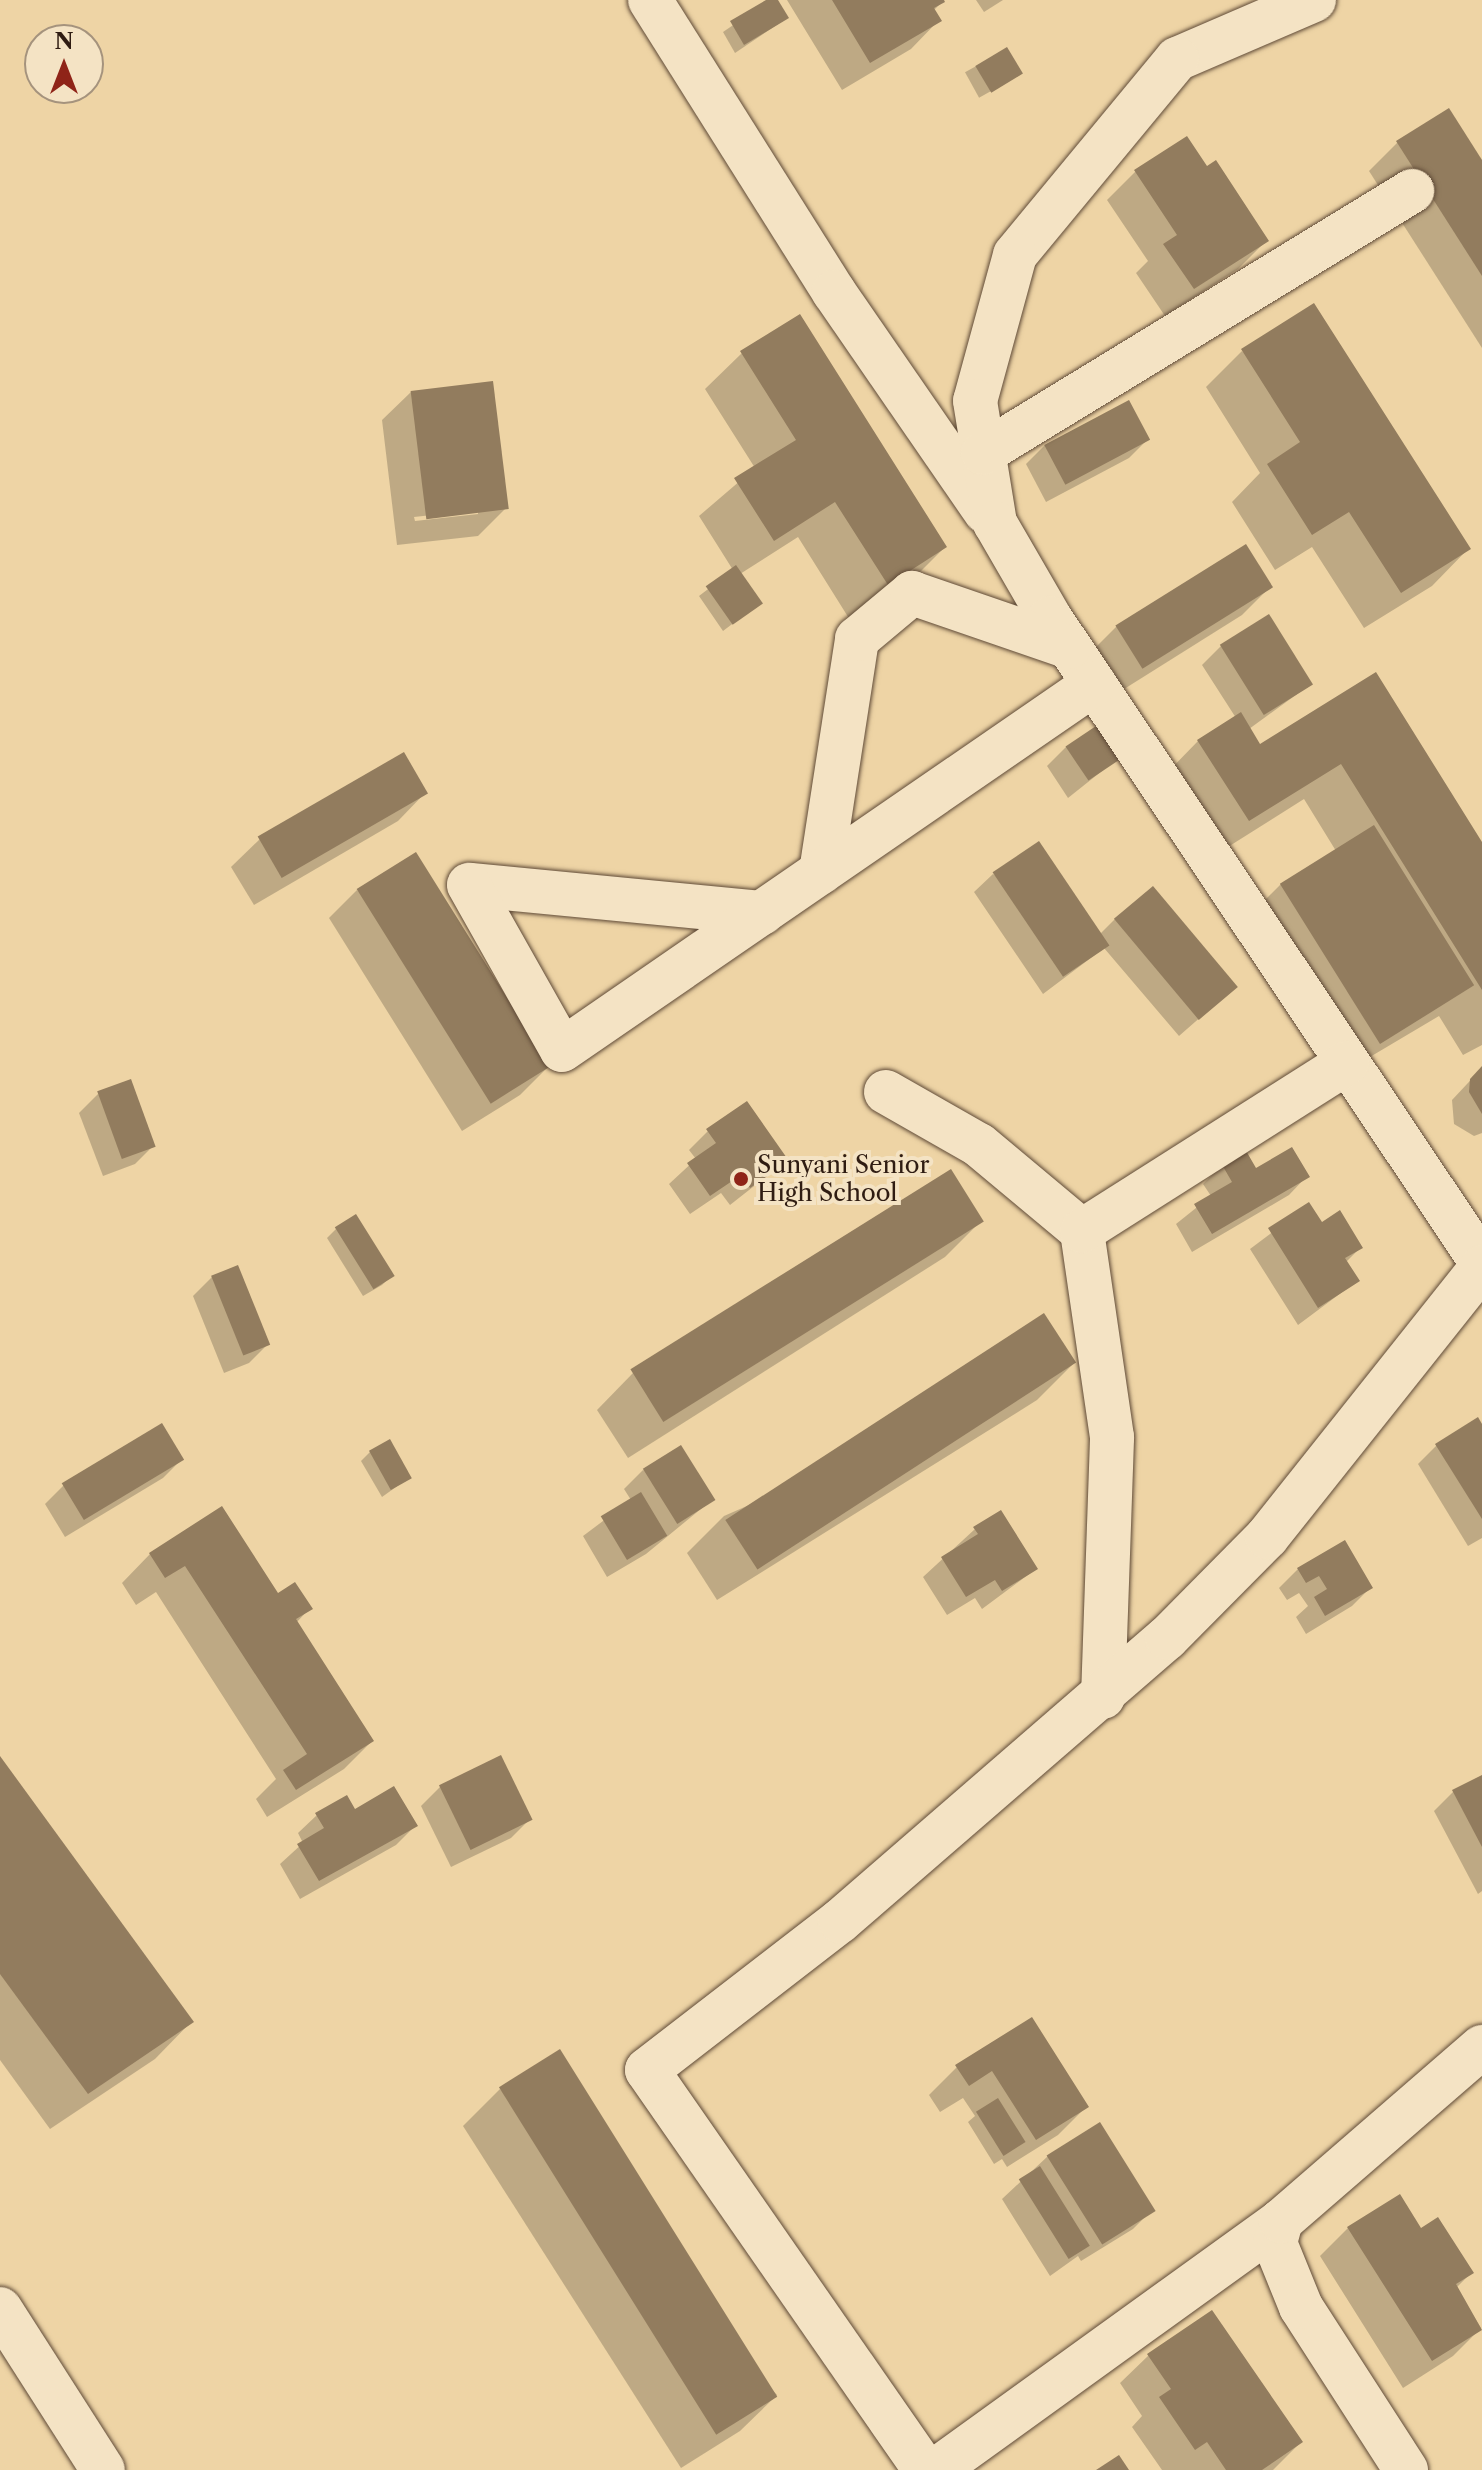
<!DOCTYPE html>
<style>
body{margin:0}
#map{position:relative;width:1482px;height:2470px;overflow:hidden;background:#eed4a5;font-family:"Libre Caslon Text",serif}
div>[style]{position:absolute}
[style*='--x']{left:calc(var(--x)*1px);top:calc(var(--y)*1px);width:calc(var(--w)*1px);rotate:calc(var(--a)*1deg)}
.shadow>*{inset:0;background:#0003;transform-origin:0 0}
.building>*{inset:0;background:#927c5e;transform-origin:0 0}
.roads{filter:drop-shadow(0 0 2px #5f4a37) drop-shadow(0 0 2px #5f4a37)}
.minor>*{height:44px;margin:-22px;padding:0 22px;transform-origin:22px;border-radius:22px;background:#f4e3c4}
.dots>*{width:22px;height:22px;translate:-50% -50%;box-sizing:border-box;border:4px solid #f4e3c4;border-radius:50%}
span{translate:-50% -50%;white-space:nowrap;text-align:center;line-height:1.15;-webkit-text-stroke:8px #f4e3c4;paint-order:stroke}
.poi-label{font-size:24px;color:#2f1c12}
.left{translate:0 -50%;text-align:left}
.north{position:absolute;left:24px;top:24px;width:80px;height:80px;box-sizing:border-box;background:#f4e3c4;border:2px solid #a5937d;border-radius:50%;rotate:0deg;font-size:22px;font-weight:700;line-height:32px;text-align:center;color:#2f1c12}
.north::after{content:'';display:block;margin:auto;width:28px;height:36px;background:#8f2418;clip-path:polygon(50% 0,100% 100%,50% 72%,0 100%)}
</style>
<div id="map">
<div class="shadow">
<div style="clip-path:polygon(770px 0,776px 0,787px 18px,735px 53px,723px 32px)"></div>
<div style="clip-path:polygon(787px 0,941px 0,942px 2px,933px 11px,939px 20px,911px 49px,842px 90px)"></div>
<div style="clip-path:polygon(976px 0,1003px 0,984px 12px)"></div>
<div style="left:1007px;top:49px;width:29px;height:48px;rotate:61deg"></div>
<div style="clip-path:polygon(1448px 111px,1482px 164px,1482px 348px,1369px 171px,1397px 143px)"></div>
<div style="clip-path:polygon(1207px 169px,1266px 241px,1238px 269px,1165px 316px,1136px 273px,1148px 261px,1107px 200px,1135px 172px)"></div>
<div style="clip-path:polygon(1242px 351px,1468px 549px,1432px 586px,1364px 628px,1312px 547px,1275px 570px,1232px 502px,1260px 473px,1206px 387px)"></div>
<div style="clip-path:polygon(742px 353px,945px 547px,908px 584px,850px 620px,798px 537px,740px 574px,760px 603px,723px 631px,699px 596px,733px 570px,699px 516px,755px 468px,705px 389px)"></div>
<div style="clip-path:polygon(evenodd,411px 392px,506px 508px,478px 536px,397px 545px,382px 420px,411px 392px,478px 510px,478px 514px,415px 521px,414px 517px,478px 510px)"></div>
<div style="clip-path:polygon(1148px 439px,1129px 458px,1046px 502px,1026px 464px,1045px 445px)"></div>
<div style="clip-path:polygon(1245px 547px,1270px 587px,1242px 615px,1113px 696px,1088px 655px,1116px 627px)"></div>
<div style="clip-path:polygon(1221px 646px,1311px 684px,1249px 729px,1260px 746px,1375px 675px,1482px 845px,1482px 1045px,1463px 1055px,1439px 1016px,1348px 1070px,1252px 913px,1280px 885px,1336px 851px,1304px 799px,1212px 857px,1162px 778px,1198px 741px,1236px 718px,1202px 665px)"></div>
<div style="clip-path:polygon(1066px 747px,1122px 755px,1068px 798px,1047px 766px)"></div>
<div style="clip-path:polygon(426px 792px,398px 821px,254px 905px,231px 867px,260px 839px)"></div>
<div style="clip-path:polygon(993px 874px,1099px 935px,1115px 919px,1235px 987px,1179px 1036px,1104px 948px,1043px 994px,974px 892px)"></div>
<div style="clip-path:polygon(357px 890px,548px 1067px,520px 1095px,462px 1131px,329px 918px)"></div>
<div style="clip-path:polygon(1482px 1068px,1482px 1133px,1474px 1136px,1454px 1124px,1452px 1100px)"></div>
<div style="clip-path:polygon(98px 1094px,154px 1145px,135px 1164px,103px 1176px,79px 1113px)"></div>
<div style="clip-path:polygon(708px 1131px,786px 1161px,730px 1205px,721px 1193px,690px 1214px,669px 1184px,696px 1159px,689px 1150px)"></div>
<div style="clip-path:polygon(1222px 1165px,1307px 1176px,1289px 1195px,1192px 1252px,1176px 1224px,1211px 1196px,1203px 1184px)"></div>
<div style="clip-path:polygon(1309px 1205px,1321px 1224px,1361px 1247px,1346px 1262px,1357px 1281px,1298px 1325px,1250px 1249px)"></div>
<div style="clip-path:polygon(981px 1221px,945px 1257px,628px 1458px,597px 1410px,633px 1373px)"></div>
<div style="clip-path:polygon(336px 1229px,391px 1276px,382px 1285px,363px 1296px,327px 1238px)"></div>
<div style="clip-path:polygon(212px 1277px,268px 1344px,249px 1363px,224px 1373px,193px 1296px)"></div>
<div style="clip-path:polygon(1074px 1363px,1037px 1400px,717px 1600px,687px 1553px,724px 1516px)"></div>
<div style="clip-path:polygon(1482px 1427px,1482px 1538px,1468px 1546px,1418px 1464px,1437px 1445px)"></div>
<div style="clip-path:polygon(370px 1452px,410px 1477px,382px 1497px,361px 1461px)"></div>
<div style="clip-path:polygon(181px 1460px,163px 1478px,65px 1537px,45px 1504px,64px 1485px)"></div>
<div style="clip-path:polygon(643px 1470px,713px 1499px,646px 1554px,607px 1577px,583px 1536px,631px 1500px,624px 1489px)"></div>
<div style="clip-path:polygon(975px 1529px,1036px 1569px,982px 1609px,975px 1598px,947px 1615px,923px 1577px)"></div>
<div style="clip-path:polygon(150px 1554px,310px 1608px,296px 1623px,372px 1741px,344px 1769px,267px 1817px,256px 1799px,276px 1779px,156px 1592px,136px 1605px,122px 1583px)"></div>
<div style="clip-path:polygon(1298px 1569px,1371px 1587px,1352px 1606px,1306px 1634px,1296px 1617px,1308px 1606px,1299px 1593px,1287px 1600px,1279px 1588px)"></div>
<div style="clip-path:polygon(0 1760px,191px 2022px,155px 2059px,50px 2129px,0 2060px)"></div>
<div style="clip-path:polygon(1482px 1777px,1482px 1891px,1478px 1894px,1434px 1811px,1453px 1792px)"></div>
<div style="clip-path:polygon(440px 1787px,530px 1819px,511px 1838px,451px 1867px,421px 1806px)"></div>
<div style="clip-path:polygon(354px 1812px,415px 1826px,396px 1845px,300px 1899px,280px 1864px,303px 1843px,298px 1833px,317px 1815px)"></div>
<div style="clip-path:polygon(1031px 2020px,1086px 2107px,1058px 2135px,1007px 2167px,1002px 2159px,994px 2164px,968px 2122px,975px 2116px,963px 2098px,940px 2112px,929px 2095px,957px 2067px)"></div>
<div style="clip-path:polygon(500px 2089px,777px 2395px,740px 2431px,681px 2468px,463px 2126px)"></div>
<div style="clip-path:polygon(1048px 2156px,1152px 2210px,1133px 2229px,1081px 2261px,1078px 2256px,1050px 2276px,1002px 2199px)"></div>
<div style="clip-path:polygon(1348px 2228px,1420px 2231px,1471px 2273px,1456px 2288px,1481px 2328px,1453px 2356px,1403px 2388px,1320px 2256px)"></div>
<div style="clip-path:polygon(1149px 2355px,1301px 2442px,1273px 2470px,1162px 2470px,1132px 2427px,1142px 2416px,1120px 2383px)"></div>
</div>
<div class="building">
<div style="clip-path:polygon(766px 0,778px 0,789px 18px,744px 45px,730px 21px)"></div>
<div style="clip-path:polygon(832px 0,944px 0,945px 2px,934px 8px,942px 21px,870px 63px)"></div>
<div style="left:1007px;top:47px;width:31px;height:37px;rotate:59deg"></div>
<div style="clip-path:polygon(1449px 108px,1482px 160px,1482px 276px,1396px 141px)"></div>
<div style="clip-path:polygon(1187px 136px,1207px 166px,1216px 160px,1269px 241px,1194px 289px,1163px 244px,1177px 235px,1134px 170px)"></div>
<div style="clip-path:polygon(1314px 303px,1471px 549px,1401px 593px,1349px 512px,1312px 535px,1267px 464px,1300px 442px,1241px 349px)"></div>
<div style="clip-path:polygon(800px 314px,947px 547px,888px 585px,835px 502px,774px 541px,734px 478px,796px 440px,740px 351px)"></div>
<div style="left:493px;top:381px;width:129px;height:83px;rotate:83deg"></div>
<div style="left:1129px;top:400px;width:45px;height:96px;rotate:62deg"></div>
<div style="left:1246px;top:544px;width:51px;height:154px;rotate:58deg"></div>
<div style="left:736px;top:565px;width:47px;height:37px;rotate:55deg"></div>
<div style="left:1269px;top:614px;width:83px;height:58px;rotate:58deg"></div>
<div style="clip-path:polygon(1376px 672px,1482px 842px,1482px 990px,1341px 764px,1249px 821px,1197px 740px,1241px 712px,1260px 744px)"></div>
<div style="left:1102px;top:722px;width:41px;height:44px;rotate:56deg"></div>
<div style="left:404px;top:752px;width:48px;height:169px;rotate:60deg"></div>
<div style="left:1374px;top:825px;width:189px;height:111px;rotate:58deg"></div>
<div style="left:1039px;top:841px;width:126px;height:56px;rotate:56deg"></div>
<div style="left:416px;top:852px;width:253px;height:70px;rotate:58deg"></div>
<div style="left:1153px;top:886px;width:132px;height:51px;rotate:50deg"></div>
<div style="clip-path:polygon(1482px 1066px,1482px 1114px,1469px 1092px,1470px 1079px)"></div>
<div style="left:131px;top:1079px;width:72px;height:36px;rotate:70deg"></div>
<div style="clip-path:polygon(747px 1101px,789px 1161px,750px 1188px,741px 1175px,710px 1196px,687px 1163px,716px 1143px,706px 1129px)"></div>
<div style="clip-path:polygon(1292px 1147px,1310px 1177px,1212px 1234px,1194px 1204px,1232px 1182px,1221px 1163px,1245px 1149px,1256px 1168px)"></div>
<div style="left:951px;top:1169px;width:62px;height:378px;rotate:58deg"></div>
<div style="clip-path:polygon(1309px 1202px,1322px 1222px,1340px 1210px,1363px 1248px,1345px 1258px,1360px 1281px,1318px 1308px,1268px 1228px)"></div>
<div style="left:356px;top:1214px;width:73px;height:25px;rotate:58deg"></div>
<div style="left:238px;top:1265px;width:86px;height:29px;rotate:68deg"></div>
<div style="left:1044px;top:1313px;width:59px;height:380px;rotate:57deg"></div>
<div style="clip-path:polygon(1478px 1417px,1482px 1424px,1482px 1519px,1435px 1444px)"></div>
<div style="left:162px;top:1423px;width:43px;height:117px;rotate:59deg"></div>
<div style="left:390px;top:1439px;width:45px;height:24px;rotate:61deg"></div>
<div style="left:681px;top:1445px;width:65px;height:45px;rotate:58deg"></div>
<div style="left:641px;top:1492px;width:51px;height:47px;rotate:59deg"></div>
<div style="clip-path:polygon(222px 1506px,278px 1593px,295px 1582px,313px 1609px,296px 1619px,374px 1741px,296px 1790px,283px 1770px,307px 1754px,185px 1566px,165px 1578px,149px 1553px)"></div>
<div style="clip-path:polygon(1001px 1510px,1038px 1569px,1002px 1591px,995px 1580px,966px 1597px,941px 1557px,978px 1534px,973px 1527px)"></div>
<div style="clip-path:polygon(1345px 1540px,1373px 1588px,1325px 1616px,1314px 1597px,1327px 1589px,1319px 1576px,1306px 1583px,1297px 1568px)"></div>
<div style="left:501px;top:1755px;width:72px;height:69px;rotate:64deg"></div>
<div style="clip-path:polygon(0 1756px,194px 2022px,88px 2094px,0 1974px)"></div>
<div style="clip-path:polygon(1482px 1775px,1482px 1847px,1452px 1790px)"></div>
<div style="clip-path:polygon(394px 1786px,418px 1826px,319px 1881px,297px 1844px,324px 1828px,315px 1813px,347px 1795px,355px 1809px)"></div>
<div style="clip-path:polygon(1032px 2017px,1089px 2107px,1036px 2140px,992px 2071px,969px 2086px,955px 2065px)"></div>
<div style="left:560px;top:2049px;width:410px;height:72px;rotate:58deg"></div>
<div style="left:998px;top:2098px;width:52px;height:26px;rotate:58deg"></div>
<div style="left:1100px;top:2122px;width:105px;height:63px;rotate:58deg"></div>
<div style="left:1040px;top:2166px;width:94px;height:25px;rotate:58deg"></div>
<div style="clip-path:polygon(1400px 2194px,1421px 2228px,1438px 2217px,1474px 2273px,1456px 2284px,1482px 2330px,1432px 2361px,1347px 2227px)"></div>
<div style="clip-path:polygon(1212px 2310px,1303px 2442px,1262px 2470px,1226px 2470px,1207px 2442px,1195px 2450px,1159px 2397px,1171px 2389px,1147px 2354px)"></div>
<div style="clip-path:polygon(1119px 2455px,1129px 2470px,1096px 2470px)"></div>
</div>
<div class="roads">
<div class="minor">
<div style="--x:650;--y:0;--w:345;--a:57.8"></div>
<div style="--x:834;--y:292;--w:267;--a:55.4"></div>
<div style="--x:1314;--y:0;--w:149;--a:156.7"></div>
<div style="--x:1177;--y:59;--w:254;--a:129.6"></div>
<div style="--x:1015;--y:255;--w:151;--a:105.3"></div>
<div style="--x:975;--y:401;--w:124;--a:80.7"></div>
<div style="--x:995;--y:523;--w:110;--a:59.9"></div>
<div style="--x:1050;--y:618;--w:776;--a:56.19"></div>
<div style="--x:983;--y:453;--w:503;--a:-31.41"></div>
<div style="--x:821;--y:872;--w:236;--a:-81.2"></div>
<div style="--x:857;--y:639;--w:72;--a:-39.9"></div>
<div style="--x:912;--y:593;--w:166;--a:19"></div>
<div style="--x:762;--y:913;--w:294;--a:-174.5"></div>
<div style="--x:469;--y:885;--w:189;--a:60.6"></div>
<div style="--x:562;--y:1050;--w:646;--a:-34.53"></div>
<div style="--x:886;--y:1092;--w:107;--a:29.7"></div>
<div style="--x:979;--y:1145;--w:134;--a:39.9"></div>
<div style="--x:1103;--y:1697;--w:260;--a:-88"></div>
<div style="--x:1112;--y:1437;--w:208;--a:-98.3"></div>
<div style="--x:1082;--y:1231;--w:314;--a:-32.4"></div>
<div style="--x:0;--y:2309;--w:191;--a:57.4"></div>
<div style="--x:925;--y:2470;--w:487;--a:-124.8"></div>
<div style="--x:647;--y:2070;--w:244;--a:-37.7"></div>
<div style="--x:840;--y:1921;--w:432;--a:-40.9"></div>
<div style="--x:1167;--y:1638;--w:142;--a:-45.3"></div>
<div style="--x:1267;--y:1537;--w:345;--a:-51.5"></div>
<div style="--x:936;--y:2470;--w:425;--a:-35.8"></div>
<div style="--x:1406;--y:2470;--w:194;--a:-122.8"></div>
<div style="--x:1301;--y:2307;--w:69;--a:-112.1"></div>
<div style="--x:1275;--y:2243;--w:23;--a:-75"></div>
<div style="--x:1281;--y:2221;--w:266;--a:-40.9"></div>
</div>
</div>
<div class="dots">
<div style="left:741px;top:1179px;background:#8f2418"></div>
</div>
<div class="poi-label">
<span class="left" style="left:757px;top:1179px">Sunyani Senior<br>High School</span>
</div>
<div class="north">N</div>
</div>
